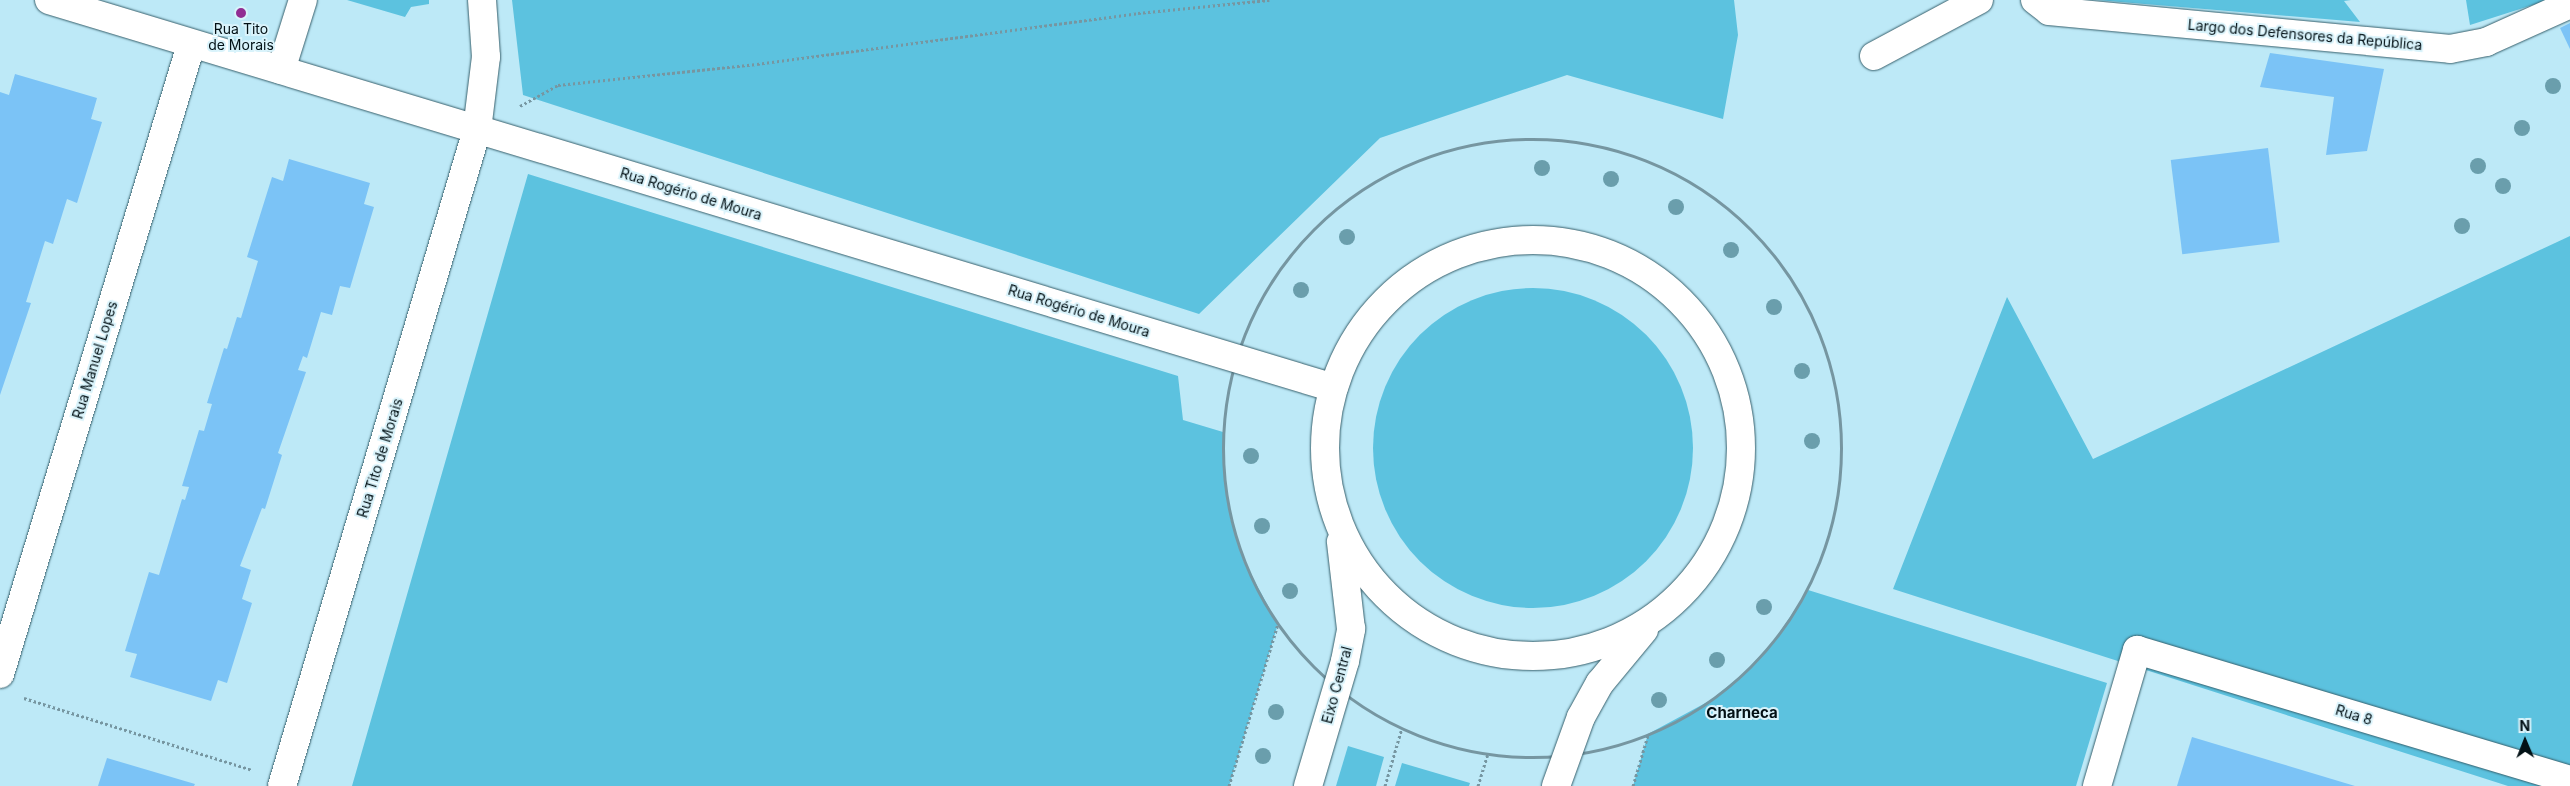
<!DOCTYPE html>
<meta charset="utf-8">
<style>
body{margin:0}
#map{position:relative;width:2570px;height:786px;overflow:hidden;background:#bde9f7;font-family:Inter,sans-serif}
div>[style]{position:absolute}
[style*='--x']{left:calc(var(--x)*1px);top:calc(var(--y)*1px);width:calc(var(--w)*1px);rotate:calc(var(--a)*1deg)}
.green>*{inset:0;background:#5cc2df}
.round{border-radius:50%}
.building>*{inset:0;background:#7bc3f6;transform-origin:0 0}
.path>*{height:3px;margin-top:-1.5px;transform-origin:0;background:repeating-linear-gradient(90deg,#7696a1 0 2.5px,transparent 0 5px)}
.path>.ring{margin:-1.5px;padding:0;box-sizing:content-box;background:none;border:3px solid #7696a1;border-radius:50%}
.roads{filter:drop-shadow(0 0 1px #375f6b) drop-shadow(0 0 1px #375f6b)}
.minor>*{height:28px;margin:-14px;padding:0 14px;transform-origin:14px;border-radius:14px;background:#fff}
.secondary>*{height:28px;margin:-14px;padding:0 14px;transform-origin:14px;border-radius:14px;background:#fff}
.secondary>.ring{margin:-14px;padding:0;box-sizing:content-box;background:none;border:28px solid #fff;border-radius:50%}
.trees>*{width:16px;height:16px;margin:-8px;border-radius:50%;background:#6a9eac}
.dots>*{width:14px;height:14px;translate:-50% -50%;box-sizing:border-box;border:2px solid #d9f3fb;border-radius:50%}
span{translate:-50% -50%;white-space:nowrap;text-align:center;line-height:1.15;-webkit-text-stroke:4px #d9f3fb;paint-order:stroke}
.poi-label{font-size:14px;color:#021015}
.street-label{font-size:14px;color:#021015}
.neighbourhood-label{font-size:15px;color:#021015;font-weight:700}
.north{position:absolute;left:2500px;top:716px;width:50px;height:50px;-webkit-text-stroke:4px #d9f3fb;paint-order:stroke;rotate:359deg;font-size:14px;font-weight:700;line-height:20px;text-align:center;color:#021015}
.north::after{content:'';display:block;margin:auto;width:18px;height:22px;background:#021015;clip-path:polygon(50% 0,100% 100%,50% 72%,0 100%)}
</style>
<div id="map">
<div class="green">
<div style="clip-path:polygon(347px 0,429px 0,429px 4px,411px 7px,405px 17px)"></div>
<div style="clip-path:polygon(512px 0,1734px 0,1738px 35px,1723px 119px,1567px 75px,1380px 138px,1199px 314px,523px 95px)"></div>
<div style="clip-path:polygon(2097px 0,2351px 0,2344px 1px,2360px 22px)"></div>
<div style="clip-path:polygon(2466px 0,2548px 0,2470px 25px)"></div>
<div style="clip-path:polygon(528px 174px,1178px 376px,1183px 420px,1223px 432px,1224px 477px,1231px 521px,1244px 562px,1278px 624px,1229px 786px,352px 786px)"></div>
<div style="clip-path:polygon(2570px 236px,2570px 786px,2508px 786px,1893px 589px,2007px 297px,2093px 459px)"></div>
<div class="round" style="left:1373px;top:288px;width:320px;height:320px"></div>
<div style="clip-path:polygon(1808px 590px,2107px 683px,2076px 786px,1633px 786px,1648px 734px,1711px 700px,1744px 673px,1774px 641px)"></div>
<div style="clip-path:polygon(1348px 746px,1384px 757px,1376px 786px,1336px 786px)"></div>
<div style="clip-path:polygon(1402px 763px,1470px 783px,1469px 786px,1395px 786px)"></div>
</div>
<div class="building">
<div style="clip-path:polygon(2570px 23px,2570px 49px,2560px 28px)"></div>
<div style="clip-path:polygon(2270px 53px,2384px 69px,2367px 151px,2326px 155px,2334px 97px,2260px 87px)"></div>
<div style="clip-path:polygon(15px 74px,97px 98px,91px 119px,102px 122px,77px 203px,67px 199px,53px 244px,45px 241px,26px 302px,31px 303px,0 395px,0 92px,9px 95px)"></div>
<div style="left:2268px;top:148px;width:95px;height:98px;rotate:83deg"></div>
<div style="clip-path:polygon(289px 159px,370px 183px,364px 204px,374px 207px,350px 288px,340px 286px,332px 315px,321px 312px,307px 358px,303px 356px,298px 370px,306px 372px,278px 453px,282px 455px,265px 509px,262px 508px,240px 566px,251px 570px,242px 599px,252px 603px,227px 683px,218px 680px,211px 701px,130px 677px,137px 654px,125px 651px,149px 572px,159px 575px,182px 499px,185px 500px,189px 487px,182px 486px,199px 430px,204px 431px,212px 404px,207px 403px,224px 348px,227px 349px,237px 317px,241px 318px,258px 261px,247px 257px,272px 177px,283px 181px)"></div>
<div style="clip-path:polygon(2192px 737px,2355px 786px,2177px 786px)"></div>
<div style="clip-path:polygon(107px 758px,195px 784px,194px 786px,98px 786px)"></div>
</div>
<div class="path">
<div style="--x:520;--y:106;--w:43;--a:-28.9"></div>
<div style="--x:558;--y:85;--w:200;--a:-6"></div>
<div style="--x:757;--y:64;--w:384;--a:-7.6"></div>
<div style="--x:1138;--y:13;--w:132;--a:-5.7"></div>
<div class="ring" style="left:1223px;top:139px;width:615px;height:615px"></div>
<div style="--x:24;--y:698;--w:239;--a:17.5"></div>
<div style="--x:1229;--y:786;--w:169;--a:-73.2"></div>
<div style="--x:1385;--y:786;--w:60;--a:-73.7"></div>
<div style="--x:1478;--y:786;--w:34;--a:-73"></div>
<div style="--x:1633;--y:786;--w:53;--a:-73.6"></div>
</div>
<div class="roads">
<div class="minor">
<div style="--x:49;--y:0;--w:1342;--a:16.8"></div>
<div style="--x:2035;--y:0;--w:18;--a:38"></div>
<div style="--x:2049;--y:11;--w:403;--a:5.4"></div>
<div style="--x:2450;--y:49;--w:37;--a:-11"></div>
<div style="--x:2486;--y:42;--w:92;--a:-24.3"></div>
<div style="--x:1874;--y:56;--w:119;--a:-28.1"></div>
<div style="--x:281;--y:70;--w:73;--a:-72.6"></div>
<div style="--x:0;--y:674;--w:657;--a:-73.11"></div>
<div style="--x:282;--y:786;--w:684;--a:-73.45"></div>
<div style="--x:477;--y:130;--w:74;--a:-83"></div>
<div style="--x:486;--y:57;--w:57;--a:-94"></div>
<div style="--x:2097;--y:786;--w:142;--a:-73.6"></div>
<div style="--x:2137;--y:650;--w:452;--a:16.7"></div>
</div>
<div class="secondary">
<div class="ring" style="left:1325px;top:240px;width:388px;height:388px"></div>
<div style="--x:1308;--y:786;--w:130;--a:-73.5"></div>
<div style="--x:1345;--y:661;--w:33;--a:-79"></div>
<div style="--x:1351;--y:629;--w:88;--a:-96.6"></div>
<div style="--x:1556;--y:786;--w:73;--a:-70.1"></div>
<div style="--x:1581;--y:717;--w:39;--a:-61"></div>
<div style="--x:1600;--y:683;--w:69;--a:-50.3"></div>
</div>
</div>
<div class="trees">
<div style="left:2553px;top:86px"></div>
<div style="left:2522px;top:128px"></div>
<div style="left:2478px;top:166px"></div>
<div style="left:1542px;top:168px"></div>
<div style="left:1611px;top:179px"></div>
<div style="left:2503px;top:186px"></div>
<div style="left:1676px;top:207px"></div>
<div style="left:2462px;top:226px"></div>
<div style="left:1347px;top:237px"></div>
<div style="left:1731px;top:250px"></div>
<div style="left:1301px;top:290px"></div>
<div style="left:1774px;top:307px"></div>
<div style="left:1802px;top:371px"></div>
<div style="left:1812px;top:441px"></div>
<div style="left:1251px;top:456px"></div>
<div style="left:1262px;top:526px"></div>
<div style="left:1290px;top:591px"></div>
<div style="left:1764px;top:607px"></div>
<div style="left:1717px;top:660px"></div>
<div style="left:1659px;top:700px"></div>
<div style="left:1276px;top:712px"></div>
<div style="left:1263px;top:756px"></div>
</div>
<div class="dots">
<div style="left:241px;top:13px;background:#912d93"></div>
</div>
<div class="poi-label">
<span style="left:241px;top:37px">Rua Tito<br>de Morais</span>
</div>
<div class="street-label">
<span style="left:2305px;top:35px;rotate:5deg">Largo dos Defensores da República</span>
<span style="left:691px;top:194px;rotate:17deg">Rua Rogério de Moura</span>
<span style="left:1079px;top:311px;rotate:17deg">Rua Rogério de Moura</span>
<span style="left:95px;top:360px;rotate:-73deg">Rua Manuel Lopes</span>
<span style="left:380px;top:458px;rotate:-73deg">Rua Tito de Morais</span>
<span style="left:1337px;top:685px;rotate:-75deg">Eixo Central</span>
<span style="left:2354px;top:715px;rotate:17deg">Rua 8</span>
</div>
<div class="neighbourhood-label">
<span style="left:1742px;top:713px">Charneca</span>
</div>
<div class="north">N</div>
</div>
